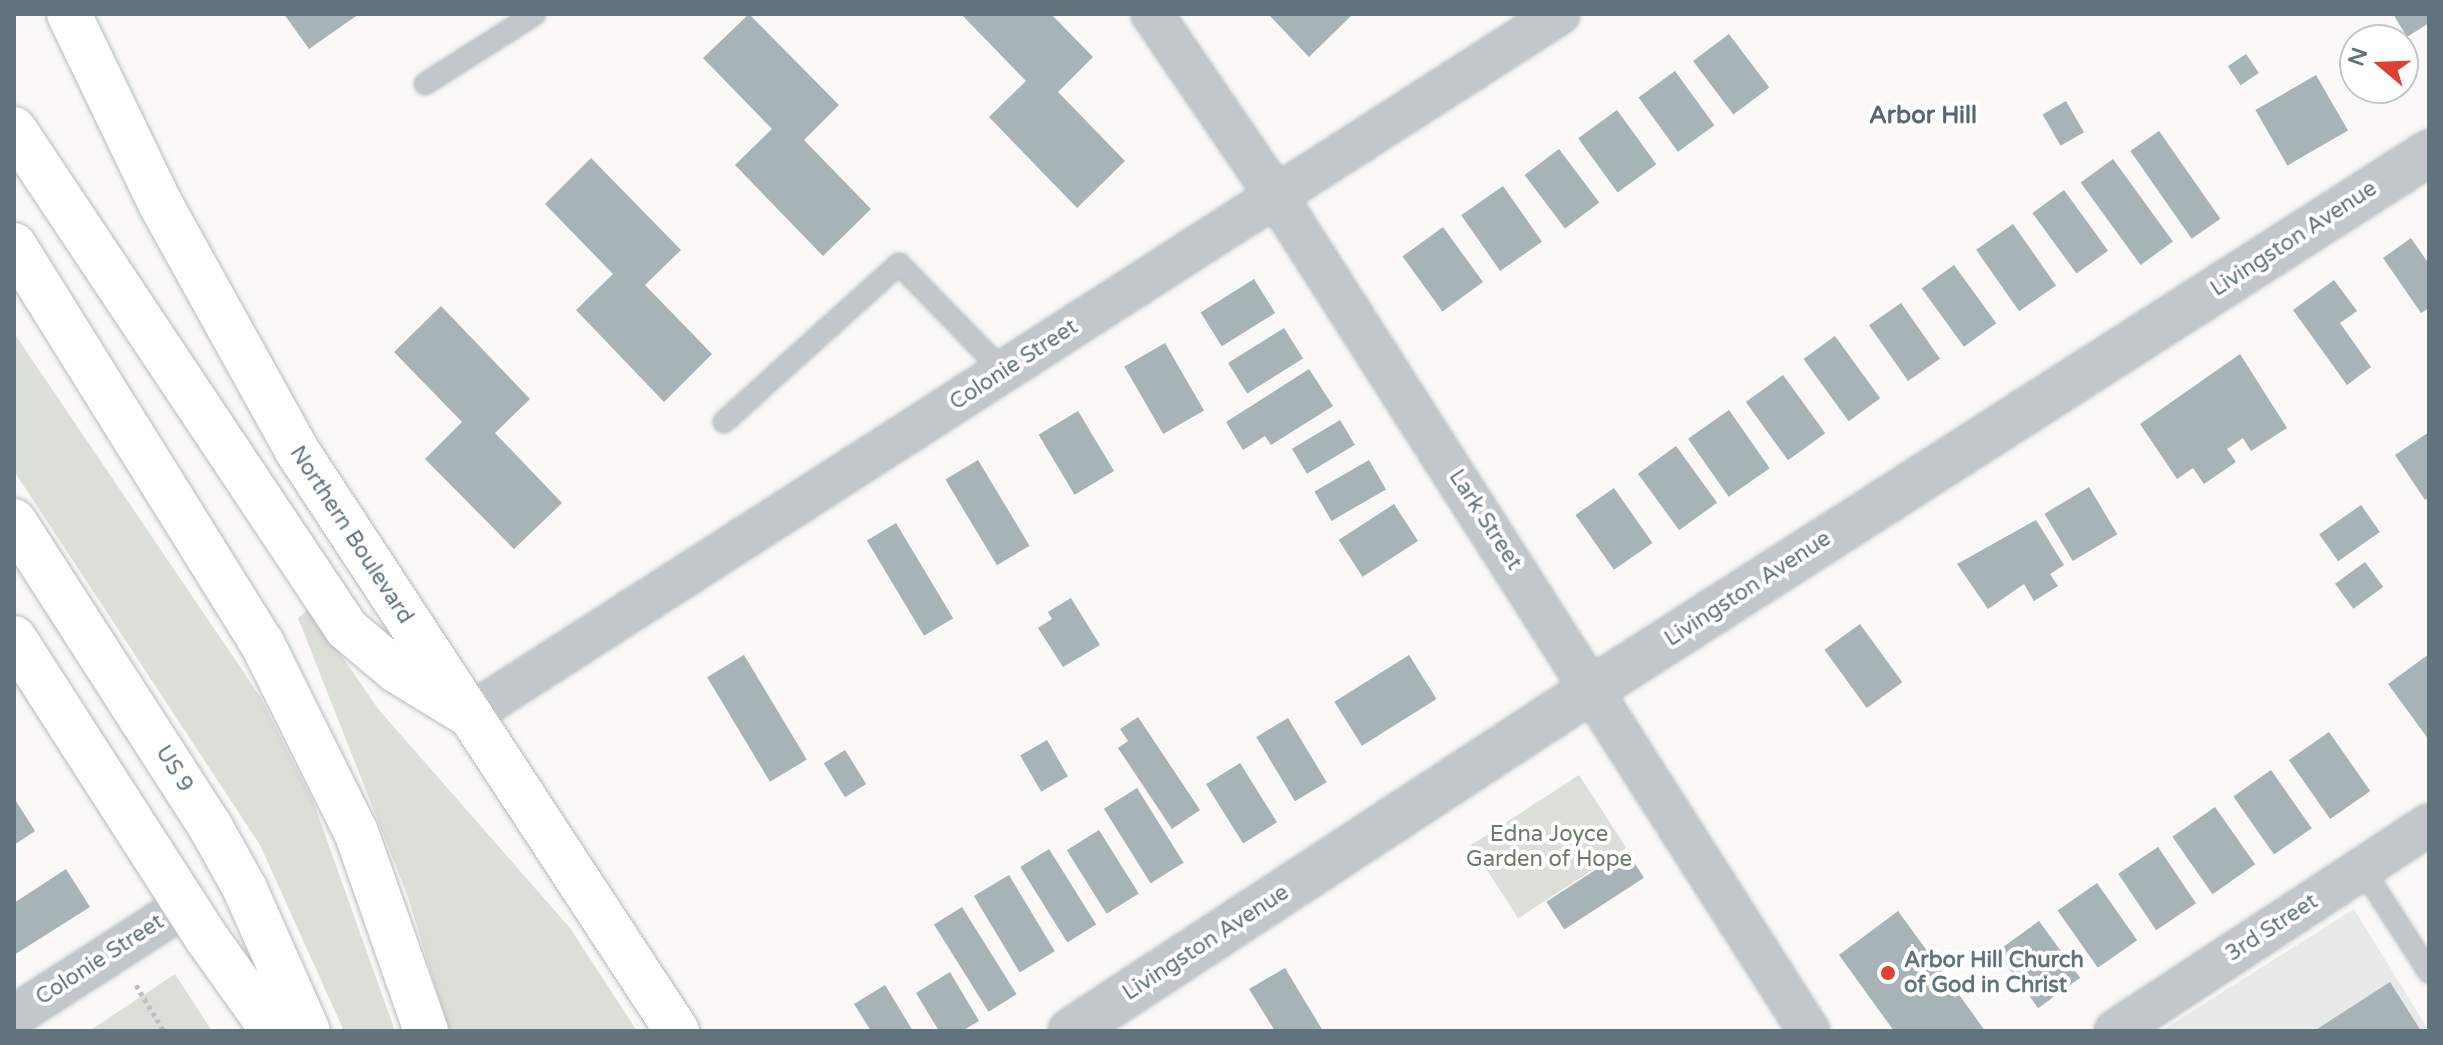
<!DOCTYPE html>
<style>
body{margin:0}
#map{position:relative;width:2443px;height:1045px;overflow:hidden;background:#faf9f8;font-family:"Varela Round",sans-serif}
div>[style]{position:absolute}
[style*='--x']{left:calc(var(--x)*1px);top:calc(var(--y)*1px);width:calc(var(--w)*1px);rotate:calc(var(--a)*1deg)}
.built>*{inset:0;background:#e8e9e9}
.green>*{inset:0;background:#dbdfd7;transform-origin:0 0}
.building>*{inset:0;background:#a8b3b7;transform-origin:0 0}
.path>*{height:5px;margin-top:-2.5px;transform-origin:0;background:repeating-linear-gradient(90deg,#bcc0c2 0 4px,transparent 0 8px)}
.roads{filter:drop-shadow(0 0 2px #b4bbbe) drop-shadow(0 0 2px #b4bbbe)}
.service>*{height:20px;margin:-10px;padding:0 10px;transform-origin:10px;border-radius:10px;background:#c1c7ca}
.minor>*{height:40px;margin:-20px;padding:0 20px;transform-origin:20px;border-radius:20px;background:#c1c7ca}
.tertiary>*{height:44px;margin:-22px;padding:0 22px;transform-origin:22px;border-radius:22px;background:#c1c7ca}
.secondary>*{height:44px;margin:-22px;padding:0 22px;transform-origin:22px;border-radius:22px;background:#fff}
.primary>*{height:44px;margin:-22px;padding:0 22px;transform-origin:22px;border-radius:22px;background:#fff}
.dots>*{width:22px;height:22px;translate:-50% -50%;box-sizing:border-box;border:4px solid #fff;border-radius:50%}
span{translate:-50% -50%;white-space:nowrap;text-align:center;line-height:1.15;-webkit-text-stroke:8px #fff;paint-order:stroke}
.street-label{font-size:22px;color:#61747c}
.park-label{font-size:22px;color:#6b7a64}
.poi-label{font-size:22px;color:#61747c;font-weight:700}
.left{translate:0 -50%;text-align:left}
.neighbourhood-label{font-size:24px;color:#57676d;font-weight:700}
.frame{position:absolute;inset:0;border:16px solid #61747c;pointer-events:none}
.north{position:absolute;left:2339px;top:24px;width:80px;height:80px;box-sizing:border-box;background:#fff;border:2px solid #c0c7cb;border-radius:50%;rotate:289deg;font-size:22px;font-weight:700;line-height:32px;text-align:center;color:#61747c}
.north::after{content:'';display:block;margin:auto;width:28px;height:36px;background:#df4132;clip-path:polygon(50% 0,100% 100%,50% 72%,0 100%)}
</style>
<div id="map">
<div class="built">
<div style="clip-path:polygon(2354px 909px,2429px 1031px,2161px 1031px)"></div>
</div>
<div class="green">
<div style="clip-path:polygon(14px 333px,261px 698px,313px 801px,395px 1031px,344px 1031px,260px 845px,14px 471px)"></div>
<div style="clip-path:polygon(309px 609px,379px 710px,570px 928px,637px 1031px,449px 1031px,408px 897px,298px 618px)"></div>
<div style="left:1579px;top:775px;width:87px;height:129px;rotate:57deg"></div>
<div style="clip-path:polygon(175px 974px,212px 1031px,89px 1031px)"></div>
</div>
<div class="building">
<div style="clip-path:polygon(284px 14px,359px 14px,309px 49px)"></div>
<div style="clip-path:polygon(749px 14px,839px 105px,804px 140px,871px 209px,823px 256px,735px 165px,772px 129px,703px 58px)"></div>
<div style="clip-path:polygon(961px 14px,1051px 14px,1093px 57px,1058px 92px,1125px 161px,1077px 208px,989px 117px,1026px 81px)"></div>
<div style="clip-path:polygon(1268px 14px,1353px 14px,1309px 57px)"></div>
<div style="clip-path:polygon(2393px 14px,2429px 14px,2429px 23px,2407px 37px)"></div>
<div style="left:1729px;top:34px;width:67px;height:45px;rotate:53deg"></div>
<div style="left:2246px;top:54px;width:23px;height:22px;rotate:56deg"></div>
<div style="left:1675px;top:71px;width:67px;height:45px;rotate:54deg"></div>
<div style="left:2316px;top:75px;width:64px;height:70px;rotate:60deg"></div>
<div style="left:2066px;top:101px;width:36px;height:27px;rotate:60deg"></div>
<div style="left:1617px;top:110px;width:67px;height:48px;rotate:54deg"></div>
<div style="left:2159px;top:131px;width:107px;height:35px;rotate:55deg"></div>
<div style="left:1559px;top:149px;width:67px;height:43px;rotate:53deg"></div>
<div style="clip-path:polygon(591px 158px,681px 250px,645px 285px,712px 354px,664px 402px,576px 310px,613px 274px,545px 204px)"></div>
<div style="left:2113px;top:159px;width:102px;height:40px;rotate:54deg"></div>
<div style="left:1503px;top:186px;width:68px;height:51px;rotate:55deg"></div>
<div style="left:2064px;top:190px;width:75px;height:39px;rotate:54deg"></div>
<div style="left:2013px;top:224px;width:75px;height:45px;rotate:55deg"></div>
<div style="left:1443px;top:227px;width:68px;height:50px;rotate:54deg"></div>
<div style="clip-path:polygon(2411px 238px,2429px 264px,2429px 308px,2421px 313px,2383px 258px)"></div>
<div style="left:1954px;top:265px;width:72px;height:40px;rotate:54deg"></div>
<div style="left:1254px;top:279px;width:40px;height:63px;rotate:58deg"></div>
<div style="clip-path:polygon(2334px 280px,2357px 311px,2340px 323px,2371px 367px,2347px 385px,2293px 310px)"></div>
<div style="left:1901px;top:303px;width:68px;height:39px;rotate:55deg"></div>
<div style="clip-path:polygon(441px 306px,530px 399px,495px 433px,562px 503px,514px 549px,425px 459px,462px 422px,394px 352px)"></div>
<div style="left:1284px;top:328px;width:36px;height:66px;rotate:58deg"></div>
<div style="left:1835px;top:336px;width:77px;height:39px;rotate:54deg"></div>
<div style="left:1165px;top:343px;width:78px;height:47px;rotate:60deg"></div>
<div style="clip-path:polygon(2240px 354px,2287px 428px,2251px 451px,2243px 438px,2227px 449px,2236px 462px,2204px 484px,2193px 468px,2177px 479px,2140px 424px)"></div>
<div style="clip-path:polygon(1309px 369px,1333px 406px,1271px 445px,1265px 436px,1243px 450px,1226px 422px)"></div>
<div style="left:1783px;top:375px;width:72px;height:46px;rotate:54deg"></div>
<div style="left:1729px;top:410px;width:71px;height:50px;rotate:55deg"></div>
<div style="left:1078px;top:411px;width:70px;height:46px;rotate:59deg"></div>
<div style="left:1340px;top:420px;width:29px;height:56px;rotate:59deg"></div>
<div style="clip-path:polygon(2429px 432px,2429px 497px,2425px 500px,2395px 455px)"></div>
<div style="left:1676px;top:446px;width:70px;height:47px;rotate:54deg"></div>
<div style="left:978px;top:460px;width:100px;height:38px;rotate:59deg"></div>
<div style="left:1369px;top:460px;width:34px;height:63px;rotate:60deg"></div>
<div style="left:2089px;top:487px;width:55px;height:52px;rotate:59deg"></div>
<div style="left:1614px;top:488px;width:67px;height:47px;rotate:55deg"></div>
<div style="left:1394px;top:504px;width:44px;height:66px;rotate:57deg"></div>
<div style="left:2361px;top:505px;width:33px;height:51px;rotate:55deg"></div>
<div style="clip-path:polygon(2036px 520px,2064px 565px,2050px 574px,2058px 586px,2034px 601px,2024px 584px,1988px 609px,1957px 564px)"></div>
<div style="left:896px;top:523px;width:111px;height:34px;rotate:59deg"></div>
<div style="left:2365px;top:562px;width:31px;height:37px;rotate:54deg"></div>
<div style="clip-path:polygon(1071px 598px,1100px 645px,1063px 667px,1038px 628px,1052px 619px,1048px 612px)"></div>
<div style="left:1860px;top:624px;width:72px;height:44px;rotate:54deg"></div>
<div style="clip-path:polygon(2429px 654px,2429px 740px,2388px 684px)"></div>
<div style="left:744px;top:655px;width:122px;height:43px;rotate:59deg"></div>
<div style="left:1409px;top:655px;width:52px;height:88px;rotate:58deg"></div>
<div style="clip-path:polygon(1138px 717px,1200px 810px,1172px 829px,1118px 748px,1128px 741px,1120px 729px)"></div>
<div style="left:1288px;top:718px;width:75px;height:37px;rotate:59deg"></div>
<div style="left:2329px;top:732px;width:72px;height:49px;rotate:55deg"></div>
<div style="left:1047px;top:740px;width:42px;height:31px;rotate:60deg"></div>
<div style="left:845px;top:750px;width:40px;height:25px;rotate:58deg"></div>
<div style="left:1240px;top:763px;width:70px;height:40px;rotate:58deg"></div>
<div style="left:2271px;top:770px;width:71px;height:46px;rotate:55deg"></div>
<div style="left:1137px;top:788px;width:88px;height:39px;rotate:58deg"></div>
<div style="clip-path:polygon(14px 798px,35px 831px,14px 845px)"></div>
<div style="left:2215px;top:807px;width:70px;height:52px;rotate:55deg"></div>
<div style="left:1099px;top:830px;width:75px;height:38px;rotate:58deg"></div>
<div style="left:2158px;top:847px;width:68px;height:48px;rotate:56deg"></div>
<div style="left:1049px;top:849px;width:89px;height:34px;rotate:58deg"></div>
<div style="left:1626px;top:850px;width:33px;height:95px;rotate:57deg"></div>
<div style="clip-path:polygon(66px 869px,90px 907px,14px 955px,14px 903px)"></div>
<div style="left:1009px;top:875px;width:89px;height:41px;rotate:59deg"></div>
<div style="left:2097px;top:883px;width:70px;height:48px;rotate:55deg"></div>
<div style="left:962px;top:907px;width:103px;height:33px;rotate:58deg"></div>
<div style="clip-path:polygon(1898px 911px,1973px 1014px,1985px 1031px,1894px 1031px,1839px 955px)"></div>
<div style="left:2039px;top:921px;width:70px;height:52px;rotate:54deg"></div>
<div style="clip-path:polygon(1285px 968px,1323px 1031px,1275px 1031px,1249px 989px)"></div>
<div style="clip-path:polygon(950px 972px,979px 1021px,962px 1031px,939px 1031px,916px 993px)"></div>
<div style="clip-path:polygon(2390px 982px,2421px 1031px,2314px 1031px)"></div>
<div style="clip-path:polygon(885px 985px,913px 1031px,871px 1031px,854px 1004px)"></div>
</div>
<div class="path">
<div style="--x:136;--y:985;--w:54;--a:58.7"></div>
</div>
<div class="roads">
<div class="service">
<div style="--x:425;--y:84;--w:130;--a:-32.5"></div>
<div style="--x:724;--y:422;--w:236;--a:-42.1"></div>
<div style="--x:899;--y:264;--w:151;--a:45.8"></div>
<div style="--x:2362;--y:868;--w:124;--a:57.2"></div>
</div>
<div class="minor">
<div style="--x:1152;--y:14;--w:220;--a:55.7"></div>
<div style="--x:1276;--y:196;--w:991;--a:57.45"></div>
<div style="--x:469;--y:715;--w:1296;--a:-32.75"></div>
<div style="--x:14;--y:1016;--w:205;--a:-32.8"></div>
<div style="--x:2115;--y:1031;--w:376;--a:-33.3"></div>
</div>
<div class="tertiary">
<div style="--x:1071;--y:1031;--w:625;--a:-33.26"></div>
<div style="--x:1594;--y:688;--w:992;--a:-32.65"></div>
</div>
<div class="secondary">
<div style="--x:69;--y:14;--w:212;--a:64.3"></div>
<div style="--x:161;--y:205;--w:279;--a:61"></div>
<div style="--x:296;--y:449;--w:696;--a:56.79"></div>
<div style="--x:14;--y:638;--w:359;--a:57.3"></div>
<div style="--x:208;--y:940;--w:112;--a:54.5"></div>
</div>
<div class="primary">
<div style="--x:14;--y:129;--w:601;--a:56.34"></div>
<div style="--x:347;--y:629;--w:65;--a:40"></div>
<div style="--x:397;--y:671;--w:84;--a:31.4"></div>
<div style="--x:14;--y:245;--w:469;--a:58.1"></div>
<div style="--x:262;--y:643;--w:211;--a:63.6"></div>
<div style="--x:356;--y:832;--w:211;--a:70.6"></div>
<div style="--x:14;--y:521;--w:363;--a:57.3"></div>
<div style="--x:210;--y:826;--w:72;--a:60.9"></div>
<div style="--x:245;--y:889;--w:155;--a:66.1"></div>
</div>
</div>
<div class="dots">
<div style="left:1888px;top:973px;background:#df4132"></div>
</div>
<div class="street-label">
<span style="left:2294px;top:239px;rotate:-33deg">Livingston Avenue</span>
<span style="left:1014px;top:365px;rotate:-33deg">Colonie Street</span>
<span style="left:1485px;top:520px;rotate:57deg">Lark Street</span>
<span style="left:351px;top:535px;rotate:57deg">Northern Boulevard</span>
<span style="left:1748px;top:589px;rotate:-33deg">Livingston Avenue</span>
<span style="left:174px;top:769px;rotate:58deg">US 9</span>
<span style="left:2272px;top:928px;rotate:-33deg">3rd Street</span>
<span style="left:1206px;top:943px;rotate:-33deg">Livingston Avenue</span>
<span style="left:100px;top:960px;rotate:-33deg">Colonie Street</span>
</div>
<div class="park-label">
<span style="left:1549px;top:847px">Edna Joyce<br>Garden of Hope</span>
</div>
<div class="poi-label">
<span class="left" style="left:1904px;top:973px">Arbor Hill Church<br>of God in Christ</span>
</div>
<div class="neighbourhood-label">
<span style="left:1923px;top:116px">Arbor Hill</span>
</div>
<div class="frame"></div>
<div class="north">N</div>
</div>
